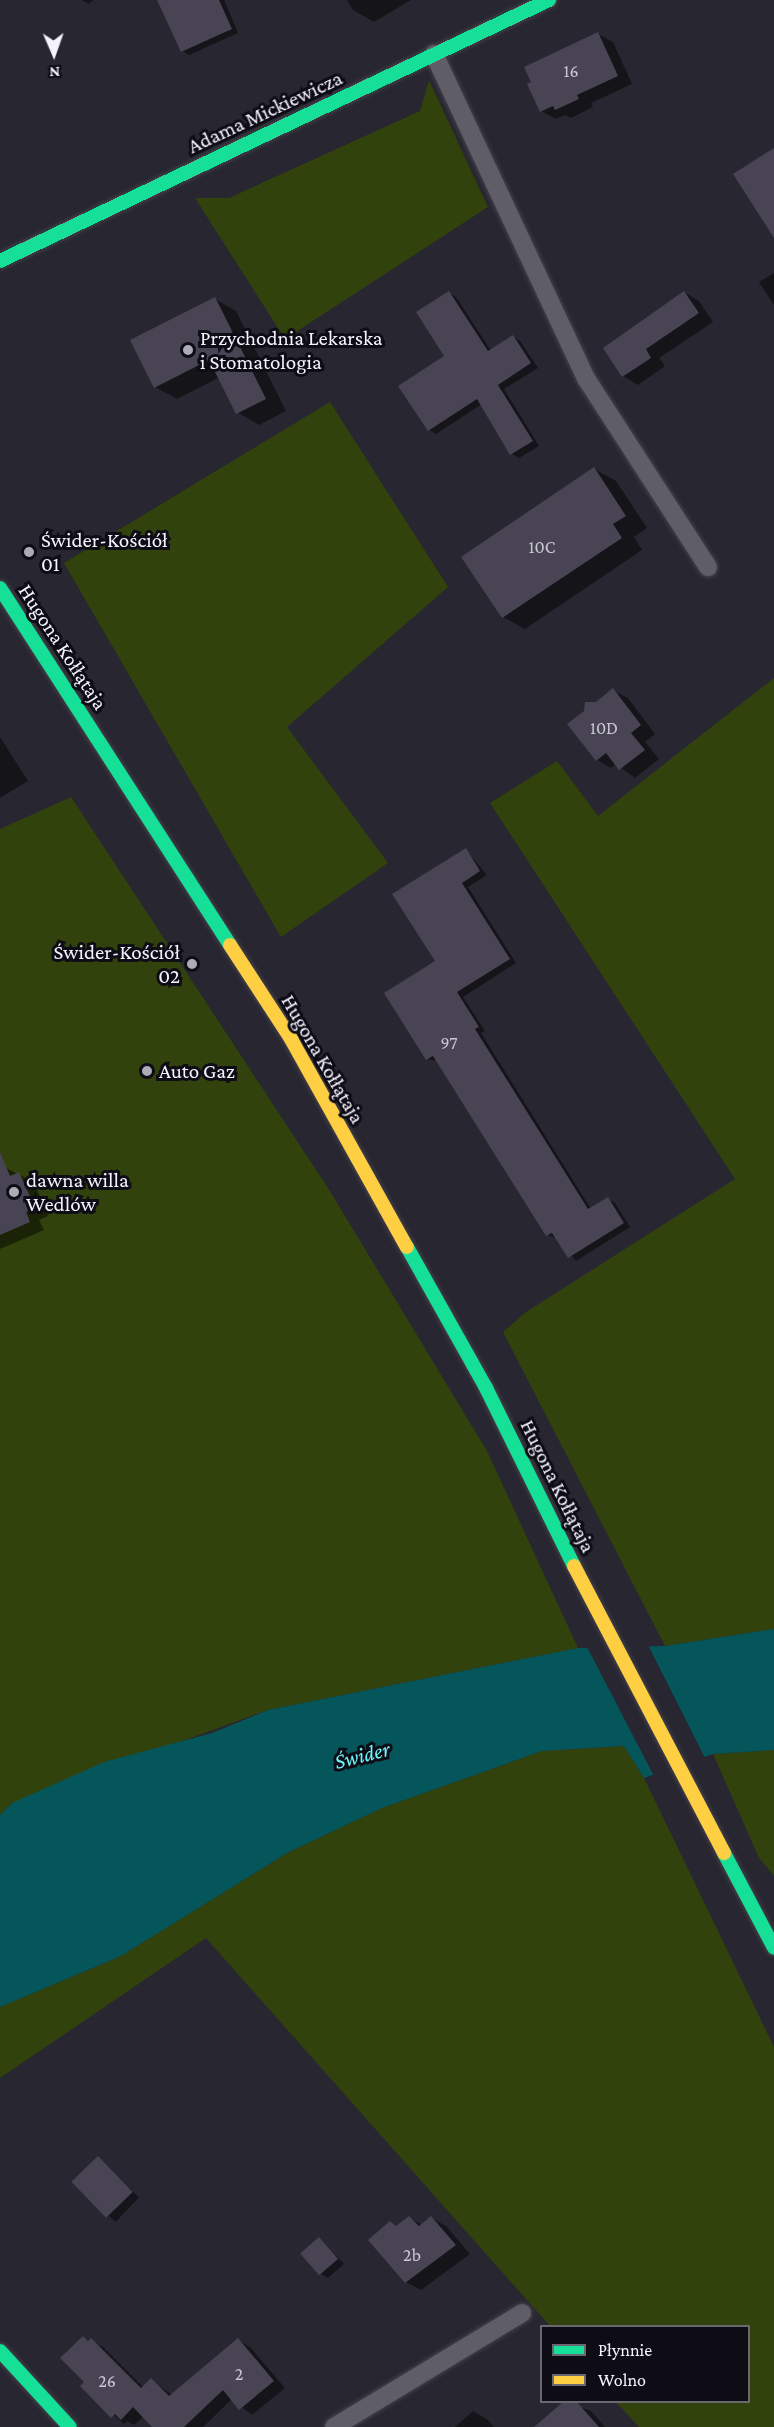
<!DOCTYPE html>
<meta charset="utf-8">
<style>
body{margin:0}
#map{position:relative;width:774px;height:2427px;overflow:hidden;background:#282630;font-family:"Crimson Pro",serif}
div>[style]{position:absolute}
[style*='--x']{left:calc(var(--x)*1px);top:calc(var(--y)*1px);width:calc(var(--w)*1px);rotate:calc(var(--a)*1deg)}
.green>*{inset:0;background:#32420d}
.water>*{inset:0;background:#05565a}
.pier>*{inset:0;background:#282630}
.shadow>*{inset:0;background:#0007;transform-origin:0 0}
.building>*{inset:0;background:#484454;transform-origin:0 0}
.roads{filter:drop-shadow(0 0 2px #43414a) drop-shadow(0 0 2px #43414a)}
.lane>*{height:18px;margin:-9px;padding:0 9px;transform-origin:9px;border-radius:9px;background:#5f5d66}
.fast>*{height:14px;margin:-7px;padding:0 7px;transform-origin:7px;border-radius:7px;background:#16e098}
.slow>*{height:14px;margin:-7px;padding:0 7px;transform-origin:7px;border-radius:7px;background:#ffcf43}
.dots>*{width:16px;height:16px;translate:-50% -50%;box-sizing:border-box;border:3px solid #0e0c15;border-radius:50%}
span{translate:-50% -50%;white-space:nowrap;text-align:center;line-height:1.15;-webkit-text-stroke:6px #0e0c15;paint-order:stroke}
.number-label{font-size:18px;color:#cac7d4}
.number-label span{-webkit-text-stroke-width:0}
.street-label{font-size:21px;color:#f5f3fe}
.poi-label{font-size:21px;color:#f5f3fe}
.left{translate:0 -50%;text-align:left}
.right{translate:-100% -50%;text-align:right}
.water-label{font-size:22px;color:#6ef9ff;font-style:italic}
.legend{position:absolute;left:540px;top:2325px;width:210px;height:78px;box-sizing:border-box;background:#0e0c15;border:2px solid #6a6872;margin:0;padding:8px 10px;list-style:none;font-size:18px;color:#f5f3fe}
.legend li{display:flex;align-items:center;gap:12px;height:30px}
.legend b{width:30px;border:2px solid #6a6872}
.north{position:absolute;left:24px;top:24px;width:60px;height:60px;-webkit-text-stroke:4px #0e0c15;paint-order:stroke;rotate:178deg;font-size:16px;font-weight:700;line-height:24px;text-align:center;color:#f5f3fe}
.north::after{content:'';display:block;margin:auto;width:21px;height:27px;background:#f5f3fe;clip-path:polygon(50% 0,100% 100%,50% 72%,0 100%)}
</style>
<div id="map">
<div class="green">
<div style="clip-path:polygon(429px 80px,488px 207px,285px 339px,195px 198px,229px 198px,420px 111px)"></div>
<div style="clip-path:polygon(330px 402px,448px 587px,287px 727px,388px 863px,281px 937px,64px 563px)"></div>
<div style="clip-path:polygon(774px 678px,774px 1629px,665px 1646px,503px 1332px,526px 1312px,735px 1179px,490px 803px,557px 761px,598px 816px)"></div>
<div style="clip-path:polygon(71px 797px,328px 1188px,487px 1451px,578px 1648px,268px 1710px,12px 1803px,0 1815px,0 829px)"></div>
<div style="clip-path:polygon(624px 1746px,644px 1778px,774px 2047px,774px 2427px,639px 2427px,616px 2402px,748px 2402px,748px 2326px,550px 2326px,206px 1938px,0 2078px,0 2007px,121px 1956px,287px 1853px,382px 1808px,542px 1751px)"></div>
<div style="clip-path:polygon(774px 1750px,774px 1876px,759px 1858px,713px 1754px)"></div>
</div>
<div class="water">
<div style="clip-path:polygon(774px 1629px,774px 1750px,713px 1754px,644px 1778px,624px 1746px,542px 1751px,382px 1808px,287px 1853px,121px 1956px,0 2007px,0 1815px,12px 1803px,104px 1762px,212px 1733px,268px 1710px,578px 1648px,665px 1646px)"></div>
</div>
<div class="pier">
<div style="clip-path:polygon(647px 1643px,706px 1760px,655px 1778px,586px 1645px)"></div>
</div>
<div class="shadow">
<div style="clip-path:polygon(82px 0,93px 0,89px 4px)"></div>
<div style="clip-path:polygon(194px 0,224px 0,238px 33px,189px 55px,182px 51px)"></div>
<div style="clip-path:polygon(347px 0,411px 0,374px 22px,353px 10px)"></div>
<div style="clip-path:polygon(598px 34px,613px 42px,632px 84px,591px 103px,593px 107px,571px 118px,565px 115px,556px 119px,541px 111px)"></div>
<div style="clip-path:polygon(774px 273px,774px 305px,759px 282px)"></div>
<div style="clip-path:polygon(684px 292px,699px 301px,713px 322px,659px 358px,665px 366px,638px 385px,623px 376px)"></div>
<div style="clip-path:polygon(449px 293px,456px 297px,491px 351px,513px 337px,520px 341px,538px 368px,504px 389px,539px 446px,519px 458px,512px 454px,482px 404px,436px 434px,429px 430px,446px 356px)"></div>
<div style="clip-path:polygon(215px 299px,236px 311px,286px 411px,259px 425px,237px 412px,220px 377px,177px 399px,155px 387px)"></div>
<div style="clip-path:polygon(594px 469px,616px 481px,647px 528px,634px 537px,642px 550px,525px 629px,503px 617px)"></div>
<div style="clip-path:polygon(613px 690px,628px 698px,655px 734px,645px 742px,659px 759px,635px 778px,616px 764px,611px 768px,597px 760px,585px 712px)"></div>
<div style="clip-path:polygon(0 737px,28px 781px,0 798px)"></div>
<div style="clip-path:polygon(466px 850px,487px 875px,468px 887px,516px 963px,463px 997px,485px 1031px,481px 1033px,591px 1209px,608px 1199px,615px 1203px,630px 1227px,576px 1261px,557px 1238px,547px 1235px,438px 1061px,427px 1059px,437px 962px)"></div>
<div style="clip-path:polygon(6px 1168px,34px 1182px,48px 1216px,39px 1220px,44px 1230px,0 1249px,0 1170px)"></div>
<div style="left:98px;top:2158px;width:57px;height:34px;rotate:44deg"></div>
<div style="clip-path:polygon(410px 2218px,422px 2225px,431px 2218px,446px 2226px,470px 2254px,421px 2290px,406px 2282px,390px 2222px,398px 2227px)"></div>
<div style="clip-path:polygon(319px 2239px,344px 2264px,328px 2278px,321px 2274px)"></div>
<div style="clip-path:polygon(83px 2338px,103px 2347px,143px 2387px,151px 2380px,172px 2395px,238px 2340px,250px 2347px,285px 2388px,252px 2415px,232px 2399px,203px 2427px,155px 2427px,144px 2416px,134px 2425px,127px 2421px,124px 2424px,82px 2386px,86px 2382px)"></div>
<div style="clip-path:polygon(565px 2402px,591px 2411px,605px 2427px,537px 2427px)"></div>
<div style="clip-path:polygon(473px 2411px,488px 2420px,494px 2427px,455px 2427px)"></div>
</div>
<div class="building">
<div style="clip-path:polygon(157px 0,219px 0,232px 29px,181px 52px)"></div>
<div style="clip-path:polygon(598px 32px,618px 76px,577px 95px,579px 99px,555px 110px,553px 106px,540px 112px,527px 84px,531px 82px,524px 67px)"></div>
<div style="clip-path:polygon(774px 148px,774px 238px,733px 174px)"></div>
<div style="clip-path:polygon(449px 291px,488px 351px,513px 335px,531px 363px,498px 385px,533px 441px,510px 455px,477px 399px,428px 431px,398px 386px,444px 356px,416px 312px)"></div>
<div style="clip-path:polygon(684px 291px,699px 313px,646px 349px,651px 358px,622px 377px,603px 348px)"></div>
<div style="clip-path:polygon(215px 297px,266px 399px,236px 414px,209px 360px,154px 388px,130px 340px)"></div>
<div style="clip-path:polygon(594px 467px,626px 516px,613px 524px,622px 538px,502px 618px,461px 557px)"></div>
<div style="clip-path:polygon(613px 688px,641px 725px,631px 733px,645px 750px,619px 770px,606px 753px,596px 761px,567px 724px,584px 711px,585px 702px,596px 702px)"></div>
<div style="clip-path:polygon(466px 848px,480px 871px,462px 883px,510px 959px,457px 992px,479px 1027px,475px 1029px,588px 1209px,608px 1197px,624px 1223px,568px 1258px,552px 1233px,546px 1236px,433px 1056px,426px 1060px,384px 993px,435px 961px,392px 894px)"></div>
<div style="clip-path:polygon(0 1152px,10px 1176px,19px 1172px,35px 1208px,26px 1212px,30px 1222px,0 1235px)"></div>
<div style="left:98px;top:2156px;width:50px;height:37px;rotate:46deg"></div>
<div style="clip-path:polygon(409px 2216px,419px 2226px,431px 2216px,456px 2245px,405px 2283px,368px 2240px,390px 2221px,396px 2226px)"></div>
<div style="left:319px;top:2237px;width:29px;height:25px;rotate:49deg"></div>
<div style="clip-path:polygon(83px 2336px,88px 2341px,91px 2338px,141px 2388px,151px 2378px,169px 2396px,238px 2338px,274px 2381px,239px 2410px,223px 2390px,184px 2427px,152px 2427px,133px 2407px,121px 2420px,115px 2414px,111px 2418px,80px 2386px,84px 2382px,60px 2358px)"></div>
<div style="clip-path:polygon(563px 2402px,577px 2402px,599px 2427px,534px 2427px)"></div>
</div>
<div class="roads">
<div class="lane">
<div style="--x:434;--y:54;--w:360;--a:64.9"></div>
<div style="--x:587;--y:380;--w:223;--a:57.1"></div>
<div style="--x:334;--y:2427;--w:220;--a:-31.2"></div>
</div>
<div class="fast">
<div style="--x:0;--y:261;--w:608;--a:-25.43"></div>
<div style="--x:0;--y:588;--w:425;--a:57.2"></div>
<div style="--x:407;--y:1247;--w:162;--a:60.7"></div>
<div style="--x:486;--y:1388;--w:199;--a:63.7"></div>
<div style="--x:724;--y:1853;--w:107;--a:62.2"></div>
<div style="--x:0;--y:2351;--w:103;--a:47.4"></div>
</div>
<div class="slow">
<div style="--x:230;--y:945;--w:112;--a:57"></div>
<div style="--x:291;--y:1039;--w:238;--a:60.9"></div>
<div style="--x:574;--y:1566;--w:324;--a:62.4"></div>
</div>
</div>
<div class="dots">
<div style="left:188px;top:350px;background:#adabb6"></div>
<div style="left:29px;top:552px;background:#adabb6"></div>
<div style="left:192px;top:964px;background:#adabb6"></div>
<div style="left:147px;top:1071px;background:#adabb6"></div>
<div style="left:14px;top:1192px;background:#adabb6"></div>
</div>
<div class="number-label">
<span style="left:571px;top:71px">16</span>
<span style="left:542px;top:547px">10C</span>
<span style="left:604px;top:728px">10D</span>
<span style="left:449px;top:1043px">97</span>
<span style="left:412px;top:2255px">2b</span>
<span style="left:239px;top:2374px">2</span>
<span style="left:107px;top:2381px">26</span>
</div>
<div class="street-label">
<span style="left:265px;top:112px;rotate:-25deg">Adama Mickiewicza</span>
<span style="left:63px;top:647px;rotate:57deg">Hugona Kołłątaja</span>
<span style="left:323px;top:1059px;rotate:60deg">Hugona Kołłątaja</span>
<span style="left:558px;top:1486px;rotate:64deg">Hugona Kołłątaja</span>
</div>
<div class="poi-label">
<span class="left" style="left:200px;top:350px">Przychodnia Lekarska<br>i Stomatologia</span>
<span class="left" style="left:41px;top:552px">Świder-Kościół<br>01</span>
<span class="right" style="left:180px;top:964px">Świder-Kościół<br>02</span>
<span class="left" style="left:159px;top:1071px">Auto Gaz</span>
<span class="left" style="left:26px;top:1192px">dawna willa<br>Wedlów</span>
</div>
<div class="water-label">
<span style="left:362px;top:1755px;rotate:-14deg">Świder</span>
</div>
<ul class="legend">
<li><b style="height:8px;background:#16e098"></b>Płynnie</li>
<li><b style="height:8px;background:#ffcf43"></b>Wolno</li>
</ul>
<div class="north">N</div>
</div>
